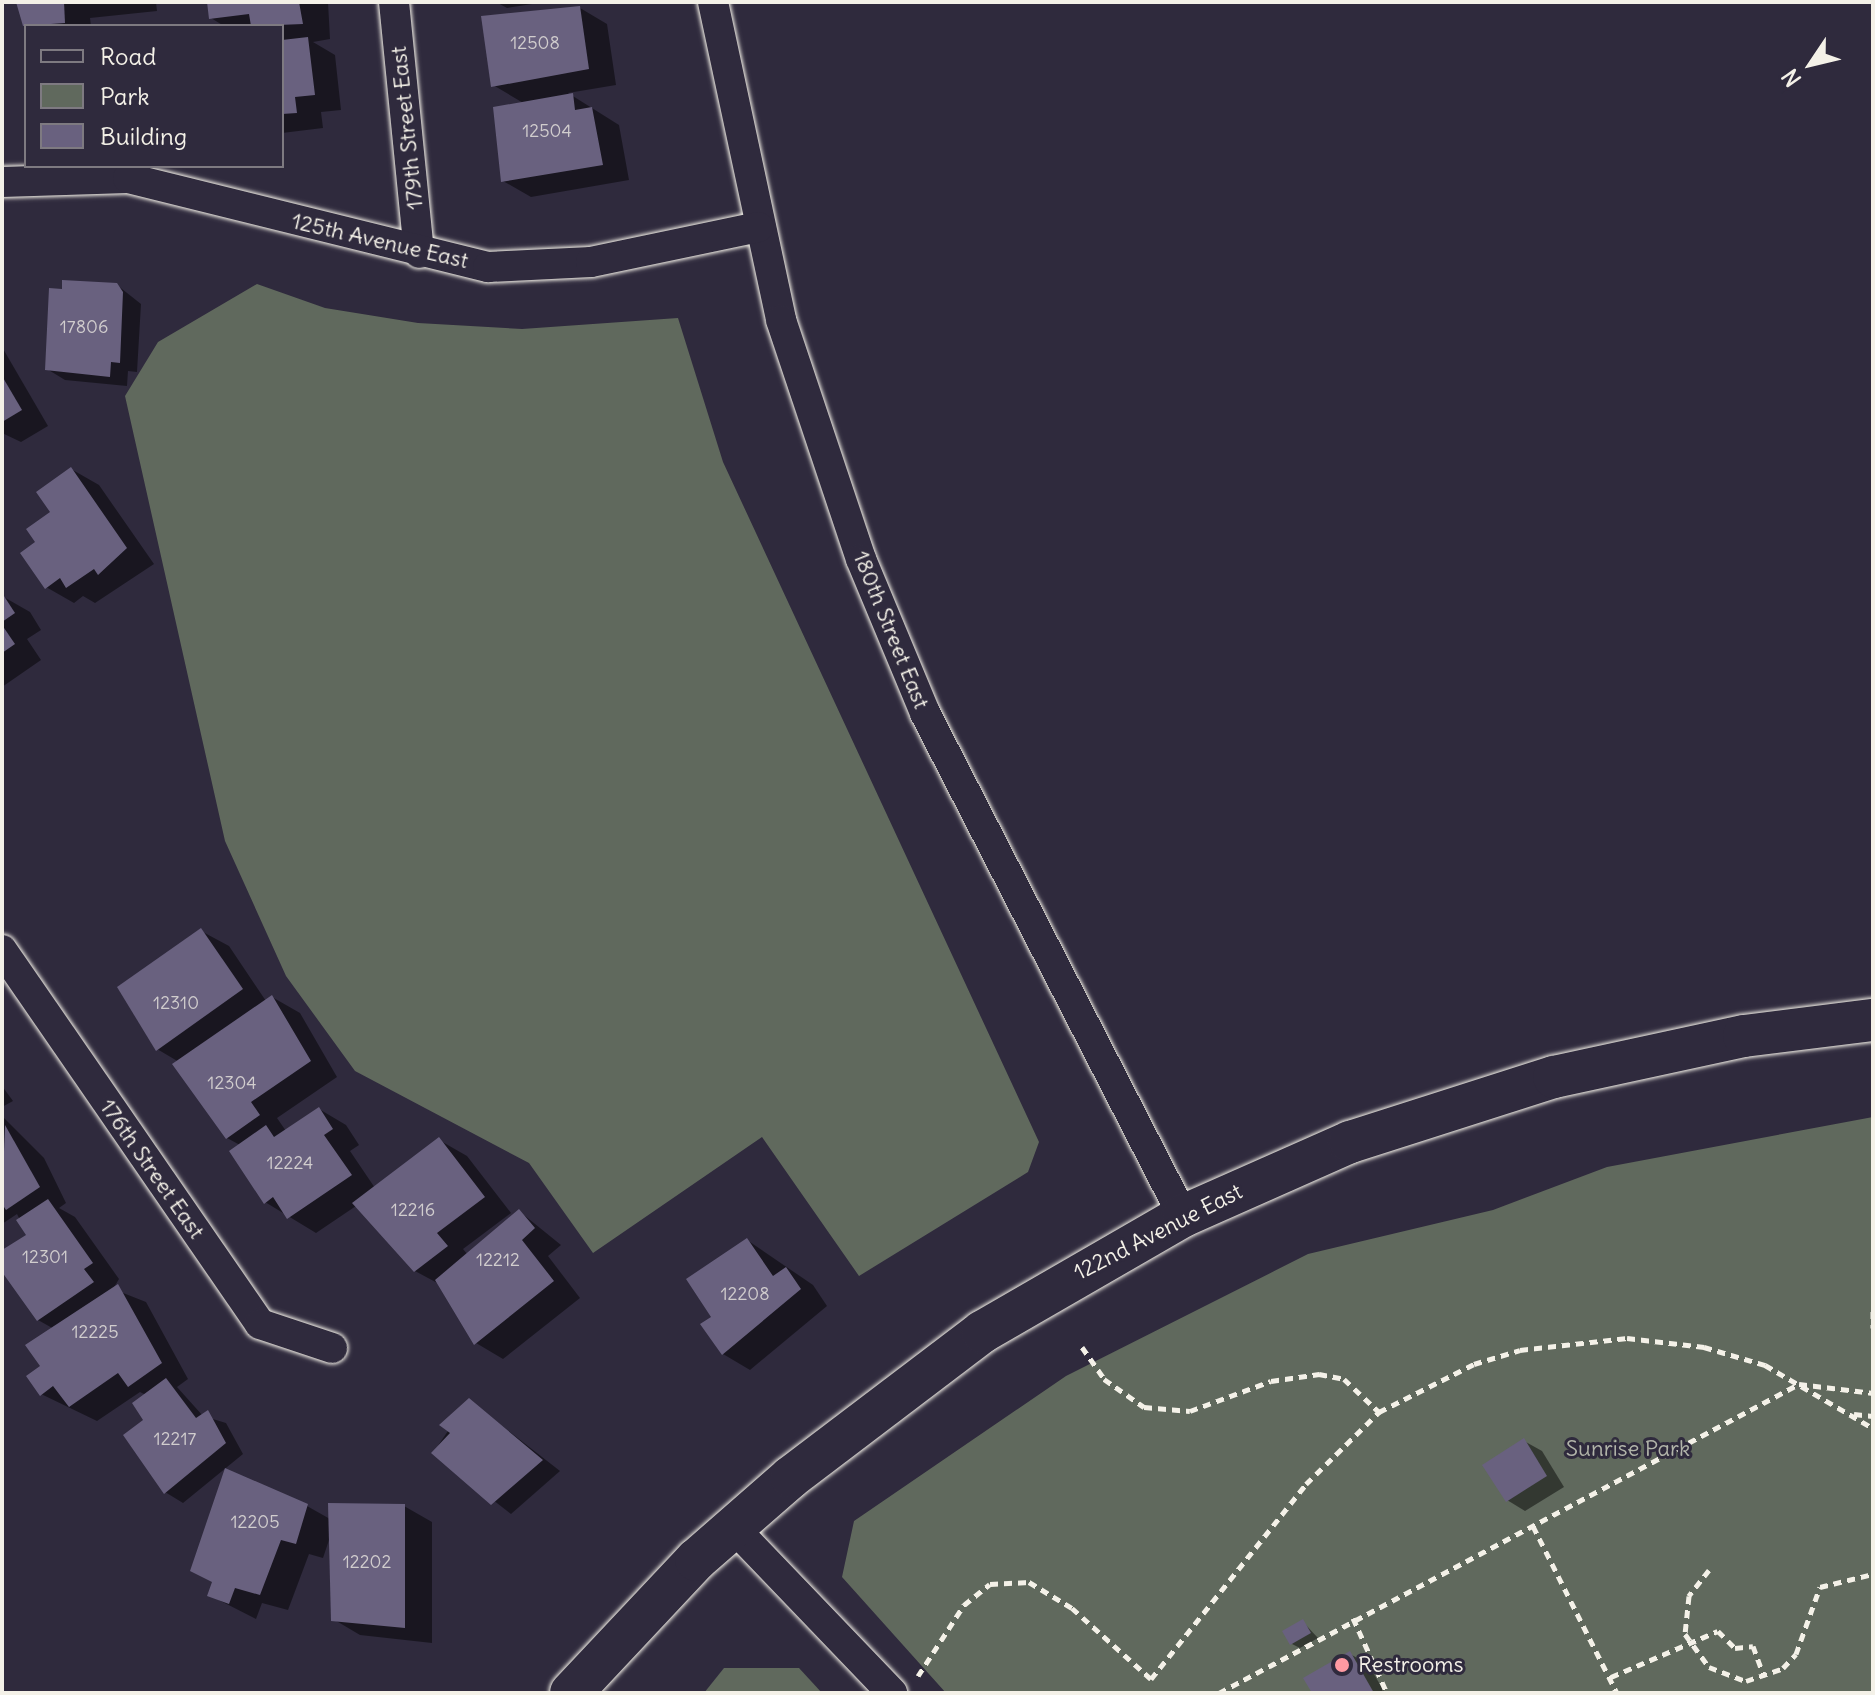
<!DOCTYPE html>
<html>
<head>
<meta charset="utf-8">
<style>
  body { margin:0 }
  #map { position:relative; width:1875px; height:1695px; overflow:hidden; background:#2f2a3d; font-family:Delius,sans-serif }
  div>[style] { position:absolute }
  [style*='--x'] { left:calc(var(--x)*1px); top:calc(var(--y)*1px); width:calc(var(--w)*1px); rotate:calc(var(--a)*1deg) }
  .green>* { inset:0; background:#60695d }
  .shadow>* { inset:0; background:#0007 }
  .building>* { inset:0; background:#69617f }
  .path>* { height:5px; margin-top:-2.5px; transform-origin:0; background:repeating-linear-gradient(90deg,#f4f1e8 0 8px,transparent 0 14px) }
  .roads { filter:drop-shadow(0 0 2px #f4f1e8) drop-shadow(0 0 2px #f4f1e8) }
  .street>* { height:30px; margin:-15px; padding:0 15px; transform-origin:15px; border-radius:15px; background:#2f2a3d }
  .secondary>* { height:42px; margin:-21px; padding:0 21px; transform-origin:21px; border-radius:21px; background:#2f2a3d }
  .dots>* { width:22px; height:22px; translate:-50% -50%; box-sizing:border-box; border:4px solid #2f2a3d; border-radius:50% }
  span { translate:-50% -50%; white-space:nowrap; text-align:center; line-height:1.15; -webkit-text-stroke:6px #2f2a3d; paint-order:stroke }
  .number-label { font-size:18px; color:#d1cdce }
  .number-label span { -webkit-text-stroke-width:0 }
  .street-label { font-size:22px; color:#f4f1e8 }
  .park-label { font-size:22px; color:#b1b4a9 }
  .poi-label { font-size:22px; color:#f4f1e8 }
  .left { translate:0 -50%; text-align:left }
  .frame { position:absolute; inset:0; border:4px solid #f4f1e8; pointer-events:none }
  .legend { position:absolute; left:24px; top:24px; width:260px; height:144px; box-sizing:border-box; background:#2f2a3d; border:2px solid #7e7a81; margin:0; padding:10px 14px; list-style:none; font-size:24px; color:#f4f1e8 }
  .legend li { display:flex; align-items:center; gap:16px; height:40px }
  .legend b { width:40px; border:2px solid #7e7a81 }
  .north { position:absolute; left:1771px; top:24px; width:80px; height:80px; -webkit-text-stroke:6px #2f2a3d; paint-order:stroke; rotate:235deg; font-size:22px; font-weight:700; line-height:32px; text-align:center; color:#f4f1e8 }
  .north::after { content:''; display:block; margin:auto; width:28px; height:36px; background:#f4f1e8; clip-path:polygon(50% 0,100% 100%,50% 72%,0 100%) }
</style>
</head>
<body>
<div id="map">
  <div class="green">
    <div style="clip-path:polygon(257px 284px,325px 308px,418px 323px,522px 329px,678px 318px,723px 462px,1039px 1142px,1028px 1172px,859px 1276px,762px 1137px,593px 1253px,529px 1163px,355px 1071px,286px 976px,225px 841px,125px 396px,158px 342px)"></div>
    <div style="clip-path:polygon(1873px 1117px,1873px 1693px,946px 1693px,842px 1577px,854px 1521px,1066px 1376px,1308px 1254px,1493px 1210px,1607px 1167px)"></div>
    <div style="clip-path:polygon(724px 1668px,799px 1668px,822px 1693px,704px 1693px)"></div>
  </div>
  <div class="shadow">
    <div style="clip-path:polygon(21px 2px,156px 2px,157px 11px,90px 18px,91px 26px,26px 26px)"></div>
    <div style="clip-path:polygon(209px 2px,328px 2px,330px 39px,313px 42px,335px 55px,341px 110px,321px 112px,323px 128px,282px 133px,282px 26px,224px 26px,211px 18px)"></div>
    <div style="clip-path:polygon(496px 2px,545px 2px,507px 8px)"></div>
    <div style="clip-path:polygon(580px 8px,607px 24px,616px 85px,568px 93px,619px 125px,629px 180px,531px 197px,503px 181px,525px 104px,493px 85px)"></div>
    <div style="clip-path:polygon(117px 285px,141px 304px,137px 372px,128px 371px,127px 386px,65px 380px,47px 369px,64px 291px)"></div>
    <div style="clip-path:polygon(2px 347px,48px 426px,21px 442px,2px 433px)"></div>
    <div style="clip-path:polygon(71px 469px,99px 485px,154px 564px,95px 603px,83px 596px,74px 603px,46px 587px,38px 543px)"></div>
    <div style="clip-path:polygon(2px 596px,30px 612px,41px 630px,27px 639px,41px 660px,2px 687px)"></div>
    <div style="clip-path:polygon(201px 931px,229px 946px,266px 1001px,272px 997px,300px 1013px,337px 1077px,277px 1118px,286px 1131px,319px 1109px,346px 1125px,359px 1145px,350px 1151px,375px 1188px,439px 1140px,467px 1156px,511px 1213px,463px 1249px,468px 1255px,519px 1211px,561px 1245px,548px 1256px,580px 1298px,503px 1359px,476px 1343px,441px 1285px,415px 1271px,356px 1206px,316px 1233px,265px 1202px,240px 1145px,227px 1138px,179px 1062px,157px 1049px)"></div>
    <div style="clip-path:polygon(2px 1086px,13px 1101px,2px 1107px)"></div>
    <div style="clip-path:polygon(2px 1116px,44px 1158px,66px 1203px,59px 1208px,75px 1217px,119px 1279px,113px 1289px,146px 1302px,188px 1379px,177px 1387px,203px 1416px,226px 1423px,243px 1454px,183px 1503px,165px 1492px,146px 1395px,140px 1392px,97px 1421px,41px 1394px,54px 1329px,38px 1320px,2px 1268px,2px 1253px,28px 1236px,17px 1214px,2px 1224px)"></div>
    <div style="clip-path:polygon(747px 1240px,813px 1285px,827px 1306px,750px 1370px,723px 1354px,714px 1317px)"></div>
    <div style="clip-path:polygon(469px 1400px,560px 1471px,511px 1514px,433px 1453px)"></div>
    <div style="clip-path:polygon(1524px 1441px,1542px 1451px,1564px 1487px,1525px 1511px,1507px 1500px)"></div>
    <div style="clip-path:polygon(307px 1506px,330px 1519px,404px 1506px,432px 1522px,432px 1643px,360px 1635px,333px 1619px,330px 1537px,323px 1558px,309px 1554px,288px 1610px,262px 1603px,256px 1619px,209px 1595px)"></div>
    <div style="clip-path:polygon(1303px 1622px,1318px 1638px,1300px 1648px,1292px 1644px)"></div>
    <div style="clip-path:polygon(1350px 1654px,1368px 1664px,1385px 1693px,1314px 1693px)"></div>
  </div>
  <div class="building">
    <div style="clip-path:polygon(16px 2px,64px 2px,65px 23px,23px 26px)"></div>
    <div style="clip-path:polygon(207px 2px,299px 2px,303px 24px,251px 26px,249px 14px,209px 19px)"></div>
    <div style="clip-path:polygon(580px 6px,589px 69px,491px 87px,481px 16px)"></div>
    <div style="clip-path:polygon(308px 37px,315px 95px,295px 97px,297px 113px,282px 114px,282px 40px)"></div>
    <div style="clip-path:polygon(573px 93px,575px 110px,592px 107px,603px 165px,501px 182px,493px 107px)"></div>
    <div style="clip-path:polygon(62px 280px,117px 283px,123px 292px,120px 363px,111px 362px,110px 377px,45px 370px,49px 288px,62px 289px)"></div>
    <div style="clip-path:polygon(2px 376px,22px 410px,2px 422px)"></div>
    <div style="clip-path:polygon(71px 467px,127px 548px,98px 575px,94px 569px,66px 588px,60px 578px,45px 589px,20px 553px,35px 542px,26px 529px,50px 512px,36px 492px)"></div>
    <div style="clip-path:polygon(2px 593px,15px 613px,2px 622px)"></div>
    <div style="clip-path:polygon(2px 625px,15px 644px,2px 653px)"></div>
    <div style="clip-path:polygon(201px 928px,243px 989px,156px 1051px,117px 987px)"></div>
    <div style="clip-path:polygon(272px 995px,311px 1061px,251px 1102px,260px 1115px,226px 1139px,172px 1064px)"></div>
    <div style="clip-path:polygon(319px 1107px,333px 1129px,324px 1135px,352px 1175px,287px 1219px,273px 1197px,264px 1204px,229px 1151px,266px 1125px,274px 1137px)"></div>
    <div style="clip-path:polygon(5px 1125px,40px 1187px,6px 1210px,2px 1204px)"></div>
    <div style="clip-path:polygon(439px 1137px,485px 1197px,437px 1233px,448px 1246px,414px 1272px,352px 1203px)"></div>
    <div style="clip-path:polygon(48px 1199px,93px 1263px,84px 1269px,94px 1282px,37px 1321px,2px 1272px,2px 1250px,26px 1235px,16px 1220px)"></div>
    <div style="clip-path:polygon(519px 1209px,535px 1228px,522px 1240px,554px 1281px,474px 1345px,435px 1280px)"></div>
    <div style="clip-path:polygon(747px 1238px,773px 1276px,786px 1267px,801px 1289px,722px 1355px,700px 1324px,711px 1317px,686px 1279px)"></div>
    <div style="clip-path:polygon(118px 1284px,162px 1363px,128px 1387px,118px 1373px,69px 1407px,53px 1386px,40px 1396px,26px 1376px,40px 1366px,25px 1345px)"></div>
    <div style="clip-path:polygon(166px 1378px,196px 1418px,208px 1410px,226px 1443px,164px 1494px,123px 1435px,143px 1420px,132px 1403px)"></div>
    <div style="clip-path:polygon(469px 1398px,543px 1460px,491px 1505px,431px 1453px,450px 1433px,439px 1425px)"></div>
    <div style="clip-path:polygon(1524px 1438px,1547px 1476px,1506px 1502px,1482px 1465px)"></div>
    <div style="clip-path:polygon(225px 1468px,308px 1504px,296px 1544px,281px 1540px,260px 1595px,235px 1588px,229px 1604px,207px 1596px,212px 1582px,190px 1571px)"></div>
    <div style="clip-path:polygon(328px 1503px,405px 1504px,405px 1628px,331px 1621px)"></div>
    <div style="clip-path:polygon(1303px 1619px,1311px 1633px,1290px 1645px,1282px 1631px)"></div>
    <div style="clip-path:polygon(1350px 1651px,1374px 1693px,1312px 1693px,1303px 1678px)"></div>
  </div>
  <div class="path">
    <div style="--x:1873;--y:1311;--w:17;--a:90"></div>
    <div style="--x:1082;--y:1347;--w:39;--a:55"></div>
    <div style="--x:1104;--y:1379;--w:49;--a:35"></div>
    <div style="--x:1144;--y:1407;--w:46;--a:5"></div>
    <div style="--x:1190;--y:1411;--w:86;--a:-20.3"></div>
    <div style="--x:1271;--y:1381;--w:49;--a:-8.3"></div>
    <div style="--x:1319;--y:1374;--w:25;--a:11"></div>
    <div style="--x:1344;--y:1379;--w:48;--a:43.3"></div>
    <div style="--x:1854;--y:1414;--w:19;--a:6"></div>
    <div style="--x:1533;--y:1526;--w:187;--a:63.3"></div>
    <div style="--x:1709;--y:1570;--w:33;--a:128"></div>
    <div style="--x:1689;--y:1596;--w:38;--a:96"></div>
    <div style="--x:1685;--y:1634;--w:41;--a:54"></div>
    <div style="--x:1709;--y:1667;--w:40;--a:21"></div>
    <div style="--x:1746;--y:1681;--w:39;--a:-19"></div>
    <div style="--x:1783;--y:1668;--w:19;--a:-47"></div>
    <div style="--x:1796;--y:1654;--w:71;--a:-70.3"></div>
    <div style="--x:1820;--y:1587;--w:55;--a:-13.8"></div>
    <div style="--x:1353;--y:1618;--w:82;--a:65.6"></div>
    <div style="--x:918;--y:1676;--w:85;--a:-57.1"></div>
    <div style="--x:964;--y:1605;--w:33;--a:-39"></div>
    <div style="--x:990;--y:1584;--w:39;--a:-3"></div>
    <div style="--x:1029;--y:1582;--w:50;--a:31.2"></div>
    <div style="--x:1072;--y:1608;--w:106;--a:41.9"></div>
    <div style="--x:1151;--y:1679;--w:249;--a:-51.5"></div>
    <div style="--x:1306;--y:1484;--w:103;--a:-44.6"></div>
    <div style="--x:1379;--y:1412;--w:106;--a:-26.8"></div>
    <div style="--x:1474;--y:1364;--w:48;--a:-16.9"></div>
    <div style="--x:1520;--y:1350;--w:108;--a:-6.4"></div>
    <div style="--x:1627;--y:1338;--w:78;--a:6.7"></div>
    <div style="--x:1704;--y:1347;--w:64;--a:16.4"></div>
    <div style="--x:1765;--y:1365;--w:125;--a:30.3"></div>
    <div style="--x:1611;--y:1677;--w:116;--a:-23.3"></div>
    <div style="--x:1718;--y:1631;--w:24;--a:45"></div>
    <div style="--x:1735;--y:1648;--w:18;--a:-6"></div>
    <div style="--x:1753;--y:1646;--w:33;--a:70"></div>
    <div style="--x:1219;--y:1693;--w:657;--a:-28.05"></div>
    <div style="--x:1799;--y:1384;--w:75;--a:6.9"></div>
  </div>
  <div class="roads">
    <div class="street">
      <div style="--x:394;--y:2;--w:252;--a:84.3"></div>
      <div style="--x:713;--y:2;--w:325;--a:77.9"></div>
      <div style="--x:781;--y:320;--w:252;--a:71.5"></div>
      <div style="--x:861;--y:559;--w:167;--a:67.4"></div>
      <div style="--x:925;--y:713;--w:565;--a:62.85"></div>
      <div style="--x:2;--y:182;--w:126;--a:-1.8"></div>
      <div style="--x:128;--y:178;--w:371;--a:13.9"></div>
      <div style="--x:488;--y:267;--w:103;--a:-2.8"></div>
      <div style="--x:591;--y:262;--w:171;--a:-11.8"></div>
      <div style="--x:2;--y:950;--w:454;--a:55.4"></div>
      <div style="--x:260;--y:1324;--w:76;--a:18.4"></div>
      <div style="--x:733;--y:1527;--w:230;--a:46.2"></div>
    </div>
    <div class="secondary">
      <div style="--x:571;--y:1693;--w:183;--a:-46.8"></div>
      <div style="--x:696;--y:1560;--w:126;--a:-41.1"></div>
      <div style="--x:791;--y:1477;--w:240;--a:-37.2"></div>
      <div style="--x:982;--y:1332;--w:232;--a:-30"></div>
      <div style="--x:1183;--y:1216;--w:183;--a:-23.9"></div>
      <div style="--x:1350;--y:1142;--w:214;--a:-17.7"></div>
      <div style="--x:1554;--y:1077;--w:194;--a:-12.2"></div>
      <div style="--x:1744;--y:1036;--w:130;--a:-7.1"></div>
    </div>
  </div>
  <div class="dots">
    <div style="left:1342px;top:1665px;background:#ff9aa2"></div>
  </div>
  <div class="number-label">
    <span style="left:535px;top:43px">12508</span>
    <span style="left:547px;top:131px">12504</span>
    <span style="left:84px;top:327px">17806</span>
    <span style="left:176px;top:1003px">12310</span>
    <span style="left:232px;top:1083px">12304</span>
    <span style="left:290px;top:1163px">12224</span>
    <span style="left:413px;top:1210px">12216</span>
    <span style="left:45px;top:1257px">12301</span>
    <span style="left:498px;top:1260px">12212</span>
    <span style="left:745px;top:1294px">12208</span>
    <span style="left:95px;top:1332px">12225</span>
    <span style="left:175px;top:1439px">12217</span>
    <span style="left:255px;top:1522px">12205</span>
    <span style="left:367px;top:1562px">12202</span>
  </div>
  <div class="street-label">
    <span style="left:407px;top:128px;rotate:-96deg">179th Street East</span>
    <span style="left:380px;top:241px;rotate:13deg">125th Avenue East</span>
    <span style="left:891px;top:630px;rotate:68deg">180th Street East</span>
    <span style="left:152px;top:1169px;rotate:55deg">176th Street East</span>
    <span style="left:1158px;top:1232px;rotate:-27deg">122nd Avenue East</span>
  </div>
  <div class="park-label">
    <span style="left:1628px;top:1449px">Sunrise Park</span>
  </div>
  <div class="poi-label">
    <span class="left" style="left:1358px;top:1665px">Restrooms</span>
  </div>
  <div class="frame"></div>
  <ul class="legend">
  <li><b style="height:10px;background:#2f2a3d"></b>Road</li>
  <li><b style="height:22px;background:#60695d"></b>Park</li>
  <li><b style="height:22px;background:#69617f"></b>Building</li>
  </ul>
  <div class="north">N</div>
</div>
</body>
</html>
